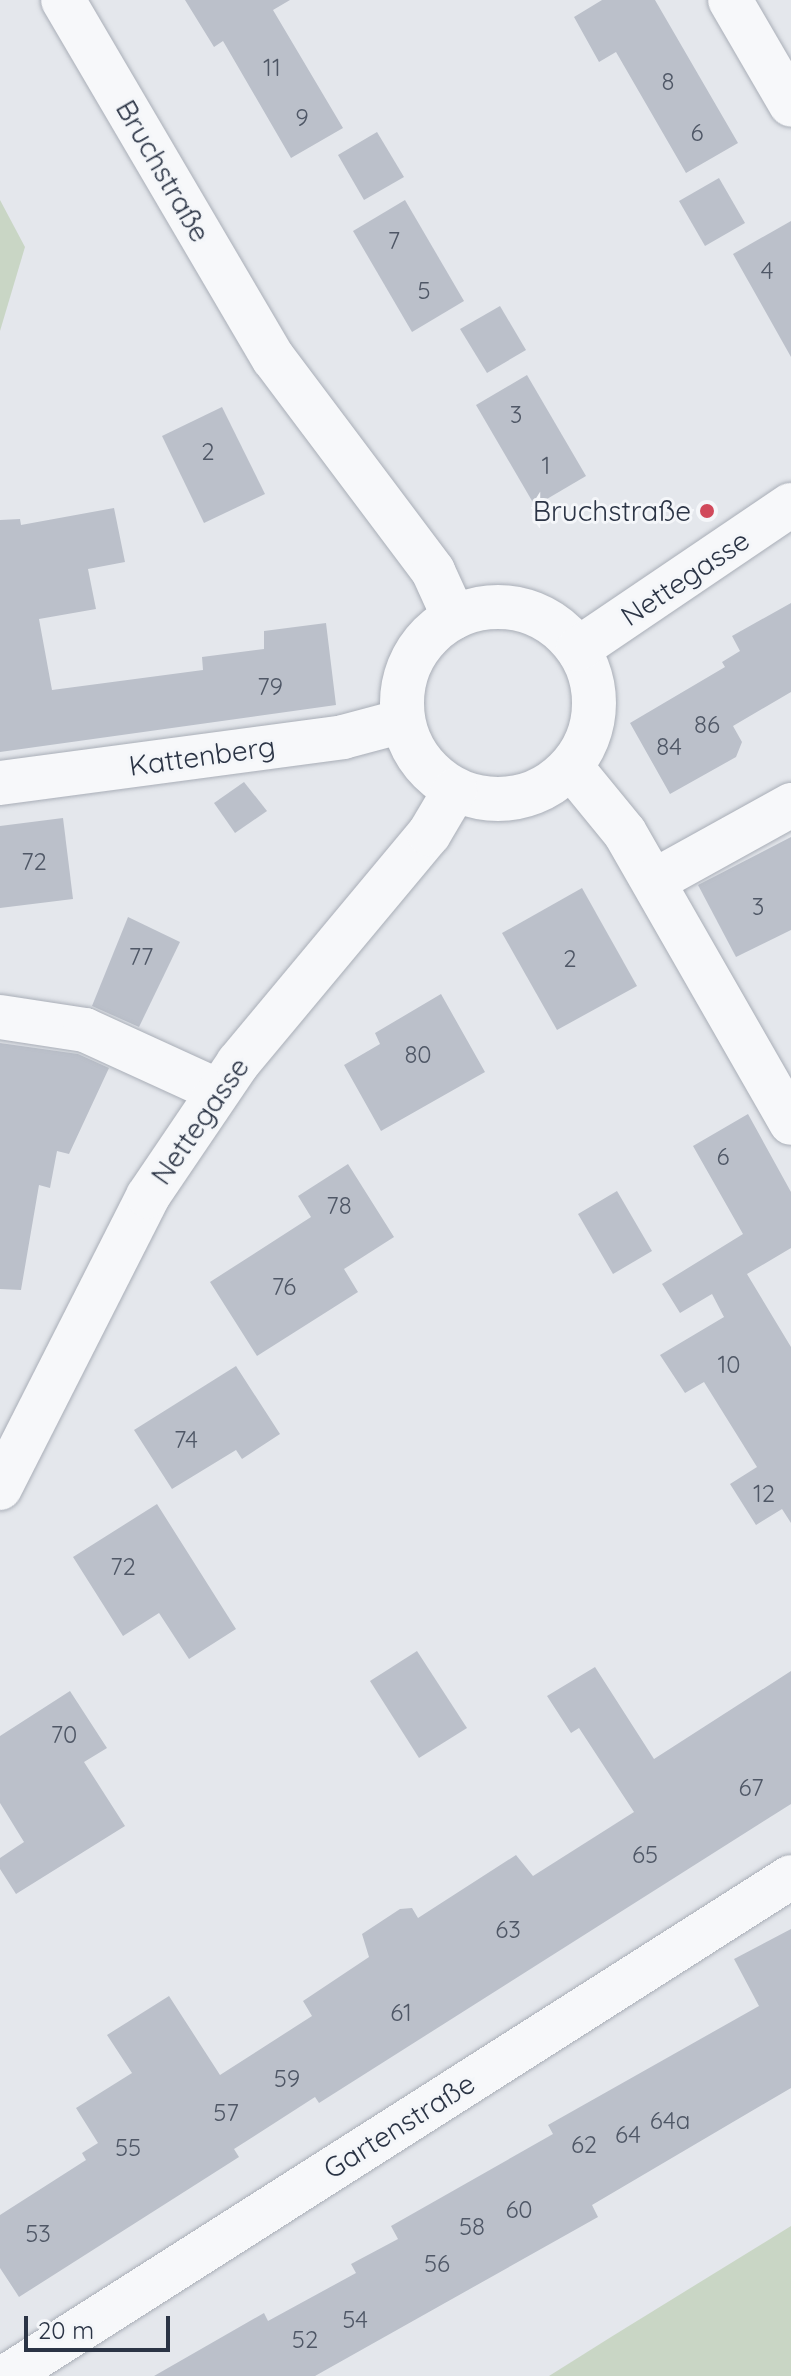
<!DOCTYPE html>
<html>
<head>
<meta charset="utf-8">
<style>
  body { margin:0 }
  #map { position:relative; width:791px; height:2376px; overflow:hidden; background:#e4e7ec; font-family:Quicksand,sans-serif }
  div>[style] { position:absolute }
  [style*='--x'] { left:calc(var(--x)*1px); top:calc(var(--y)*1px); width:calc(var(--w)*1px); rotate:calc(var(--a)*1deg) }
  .green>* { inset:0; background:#c9d6c5 }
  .building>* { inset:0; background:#bbc0ca }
  .roads { filter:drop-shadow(0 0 2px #a9aeb7) drop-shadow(0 0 2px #a9aeb7) }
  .minor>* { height:44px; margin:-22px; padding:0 22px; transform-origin:22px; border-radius:22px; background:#f7f8fa }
  .minor>.ring { margin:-22px; padding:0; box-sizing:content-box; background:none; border:44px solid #f7f8fa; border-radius:50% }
  .dots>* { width:22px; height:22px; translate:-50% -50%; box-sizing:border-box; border:4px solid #f4f6f9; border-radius:50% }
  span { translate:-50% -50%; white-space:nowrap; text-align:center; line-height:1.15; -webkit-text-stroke:6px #f4f6f9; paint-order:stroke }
  .number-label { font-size:24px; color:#4f5766 }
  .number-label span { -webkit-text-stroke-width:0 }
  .street-label { font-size:28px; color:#2b3445 }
  .poi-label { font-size:28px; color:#2b3445 }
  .right { translate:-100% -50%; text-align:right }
  .scale { position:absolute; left:24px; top:2316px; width:146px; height:36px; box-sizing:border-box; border:4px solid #2b3445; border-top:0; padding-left:10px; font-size:24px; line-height:28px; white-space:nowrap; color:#2b3445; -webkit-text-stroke:6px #f4f6f9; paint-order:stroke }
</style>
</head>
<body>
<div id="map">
  <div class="green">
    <div style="clip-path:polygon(0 200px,25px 247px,0 331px)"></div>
    <div style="clip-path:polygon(791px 2226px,791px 2376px,549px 2376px,611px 2337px)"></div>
  </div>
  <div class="building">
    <div style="clip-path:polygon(185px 0,290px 0,273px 10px,343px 128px,291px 158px,223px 41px,214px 47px)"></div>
    <div style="clip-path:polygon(602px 0,655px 0,738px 143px,686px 173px,616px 52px,599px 62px,574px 17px)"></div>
    <div style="clip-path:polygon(377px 132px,404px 177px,364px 200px,338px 155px)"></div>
    <div style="clip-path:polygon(719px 178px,745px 223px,705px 246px,679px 201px)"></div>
    <div style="clip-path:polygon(405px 200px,464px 301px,412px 332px,353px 231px)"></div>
    <div style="clip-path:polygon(791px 221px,791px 357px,733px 254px)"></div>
    <div style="clip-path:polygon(500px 306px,526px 350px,487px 373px,460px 329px)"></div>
    <div style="clip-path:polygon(527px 375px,586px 476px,535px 506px,476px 405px)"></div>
    <div style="clip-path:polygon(222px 407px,265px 494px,204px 523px,162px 436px)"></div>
    <div style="clip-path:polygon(114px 508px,125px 562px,88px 569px,96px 609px,39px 619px,52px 690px,203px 670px,202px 657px,264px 649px,264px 631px,326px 623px,336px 705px,0 752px,0 520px,20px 519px,21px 525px)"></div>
    <div style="clip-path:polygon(791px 603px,791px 692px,733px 726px,742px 742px,736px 757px,670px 794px,630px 723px,725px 667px,722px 662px,740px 651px,732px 636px)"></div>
    <div style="clip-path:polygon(244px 782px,267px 811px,235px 833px,214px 803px)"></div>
    <div style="clip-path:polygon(63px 818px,73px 899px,0 908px,0 826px)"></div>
    <div style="clip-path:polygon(791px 837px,791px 930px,736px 957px,698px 885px)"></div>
    <div style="clip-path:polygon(582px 888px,637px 986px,557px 1030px,502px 933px)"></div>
    <div style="clip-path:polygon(128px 917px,180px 942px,139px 1027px,92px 1006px)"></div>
    <div style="clip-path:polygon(441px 994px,485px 1072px,381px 1131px,344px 1065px,380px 1044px,375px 1033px)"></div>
    <div style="clip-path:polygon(0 1043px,78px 1054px,109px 1068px,69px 1154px,57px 1151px,50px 1188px,39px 1185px,21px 1290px,0 1289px)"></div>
    <div style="clip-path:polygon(748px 1114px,791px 1192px,791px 1248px,747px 1274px,791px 1347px,791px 1523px,782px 1509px,756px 1525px,730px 1484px,757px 1467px,704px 1382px,685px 1393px,660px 1355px,724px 1317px,712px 1294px,680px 1313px,662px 1284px,743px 1234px,693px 1146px)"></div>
    <div style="clip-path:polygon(348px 1164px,394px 1237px,344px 1269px,358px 1292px,257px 1356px,210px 1282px,311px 1217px,298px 1196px)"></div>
    <div style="clip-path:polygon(617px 1191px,652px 1251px,613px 1274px,578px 1214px)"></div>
    <div style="clip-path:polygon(236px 1366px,280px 1434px,242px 1459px,236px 1450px,172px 1489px,134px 1430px)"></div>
    <div style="clip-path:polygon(157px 1504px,236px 1629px,189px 1659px,159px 1613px,123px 1636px,73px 1557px)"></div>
    <div style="clip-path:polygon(417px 1651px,467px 1728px,419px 1758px,370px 1681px)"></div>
    <div style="clip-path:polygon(595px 1667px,654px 1759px,791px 1671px,791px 1804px,319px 2103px,315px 2097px,234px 2149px,239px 2157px,19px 2297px,0 2268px,0 2215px,86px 2160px,82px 2153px,98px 2143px,76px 2108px,132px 2073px,107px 2035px,169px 1996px,220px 2075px,312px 2016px,303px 2001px,369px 1957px,362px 1934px,400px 1909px,412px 1908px,418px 1918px,516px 1855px,533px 1876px,634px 1812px,579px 1728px,571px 1733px,547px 1696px)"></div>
    <div style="clip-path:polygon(70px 1691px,107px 1748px,84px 1762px,125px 1826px,16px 1894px,0 1869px,0 1858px,24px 1842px,0 1803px,0 1736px)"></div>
    <div style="clip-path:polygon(791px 1929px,791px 2088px,592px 2205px,598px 2217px,315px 2376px,154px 2376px,264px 2313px,268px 2321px,356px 2273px,351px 2264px,398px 2239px,391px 2226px,553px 2134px,548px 2125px,759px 2006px,734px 1959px)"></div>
  </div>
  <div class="roads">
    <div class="minor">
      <div style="--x:63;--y:0;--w:416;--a:59.6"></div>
      <div style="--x:274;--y:359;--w:265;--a:53.1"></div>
      <div style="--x:433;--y:571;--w:51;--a:65.5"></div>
      <div style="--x:730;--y:0;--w:121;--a:59.8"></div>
      <div class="ring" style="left:402px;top:607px;width:148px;height:148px"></div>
      <div style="--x:578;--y:649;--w:257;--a:-34.1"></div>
      <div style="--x:571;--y:767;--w:85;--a:50.7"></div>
      <div style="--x:625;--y:833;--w:334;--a:60.2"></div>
      <div style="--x:0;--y:783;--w:346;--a:-7.6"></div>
      <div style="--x:343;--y:737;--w:62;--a:-14.9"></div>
      <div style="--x:654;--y:881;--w:157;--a:-29"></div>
      <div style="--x:0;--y:1017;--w:86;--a:8.7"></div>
      <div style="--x:85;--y:1030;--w:146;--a:24.6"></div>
      <div style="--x:0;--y:1488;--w:327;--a:-63.1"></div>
      <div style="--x:148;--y:1196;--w:161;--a:-55.9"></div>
      <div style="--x:238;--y:1063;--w:298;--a:-50.2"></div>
      <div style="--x:429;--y:834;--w:51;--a:-59.4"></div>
      <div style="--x:7;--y:2376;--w:929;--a:-32.48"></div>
    </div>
  </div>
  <div class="dots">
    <div style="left:707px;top:511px;background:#d1495b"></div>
  </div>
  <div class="number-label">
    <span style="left:272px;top:68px">11</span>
    <span style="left:668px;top:82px">8</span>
    <span style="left:302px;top:118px">9</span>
    <span style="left:697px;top:133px">6</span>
    <span style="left:394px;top:241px">7</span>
    <span style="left:767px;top:271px">4</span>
    <span style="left:424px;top:291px">5</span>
    <span style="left:516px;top:415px">3</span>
    <span style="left:208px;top:452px">2</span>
    <span style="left:546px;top:466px">1</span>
    <span style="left:270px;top:687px">79</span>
    <span style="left:707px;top:725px">86</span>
    <span style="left:669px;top:747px">84</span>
    <span style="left:34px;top:862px">72</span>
    <span style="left:758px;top:907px">3</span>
    <span style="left:141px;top:957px">77</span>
    <span style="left:570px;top:959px">2</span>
    <span style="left:418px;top:1055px">80</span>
    <span style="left:723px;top:1157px">6</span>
    <span style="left:339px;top:1206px">78</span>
    <span style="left:284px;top:1287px">76</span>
    <span style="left:729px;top:1365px">10</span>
    <span style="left:186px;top:1440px">74</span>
    <span style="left:764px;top:1494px">12</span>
    <span style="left:123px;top:1567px">72</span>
    <span style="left:64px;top:1735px">70</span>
    <span style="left:751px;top:1788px">67</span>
    <span style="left:645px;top:1855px">65</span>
    <span style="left:508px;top:1930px">63</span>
    <span style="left:401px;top:2013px">61</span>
    <span style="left:287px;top:2079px">59</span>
    <span style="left:226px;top:2113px">57</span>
    <span style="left:670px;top:2121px">64a</span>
    <span style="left:628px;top:2135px">64</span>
    <span style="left:584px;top:2145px">62</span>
    <span style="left:128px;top:2148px">55</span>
    <span style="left:519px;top:2210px">60</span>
    <span style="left:472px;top:2227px">58</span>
    <span style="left:38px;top:2234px">53</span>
    <span style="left:437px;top:2264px">56</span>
    <span style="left:355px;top:2320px">54</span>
    <span style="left:305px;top:2340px">52</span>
  </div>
  <div class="street-label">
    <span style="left:163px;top:171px;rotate:60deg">Bruchstraße</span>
    <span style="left:685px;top:578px;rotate:-34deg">Nettegasse</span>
    <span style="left:202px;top:756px;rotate:-8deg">Kattenberg</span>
    <span style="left:200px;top:1121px;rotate:-55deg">Nettegasse</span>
    <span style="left:399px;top:2126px;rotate:-32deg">Gartenstraße</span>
  </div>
  <div class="poi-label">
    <span class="right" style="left:691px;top:511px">Bruchstraße</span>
  </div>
  <div class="scale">20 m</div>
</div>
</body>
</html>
